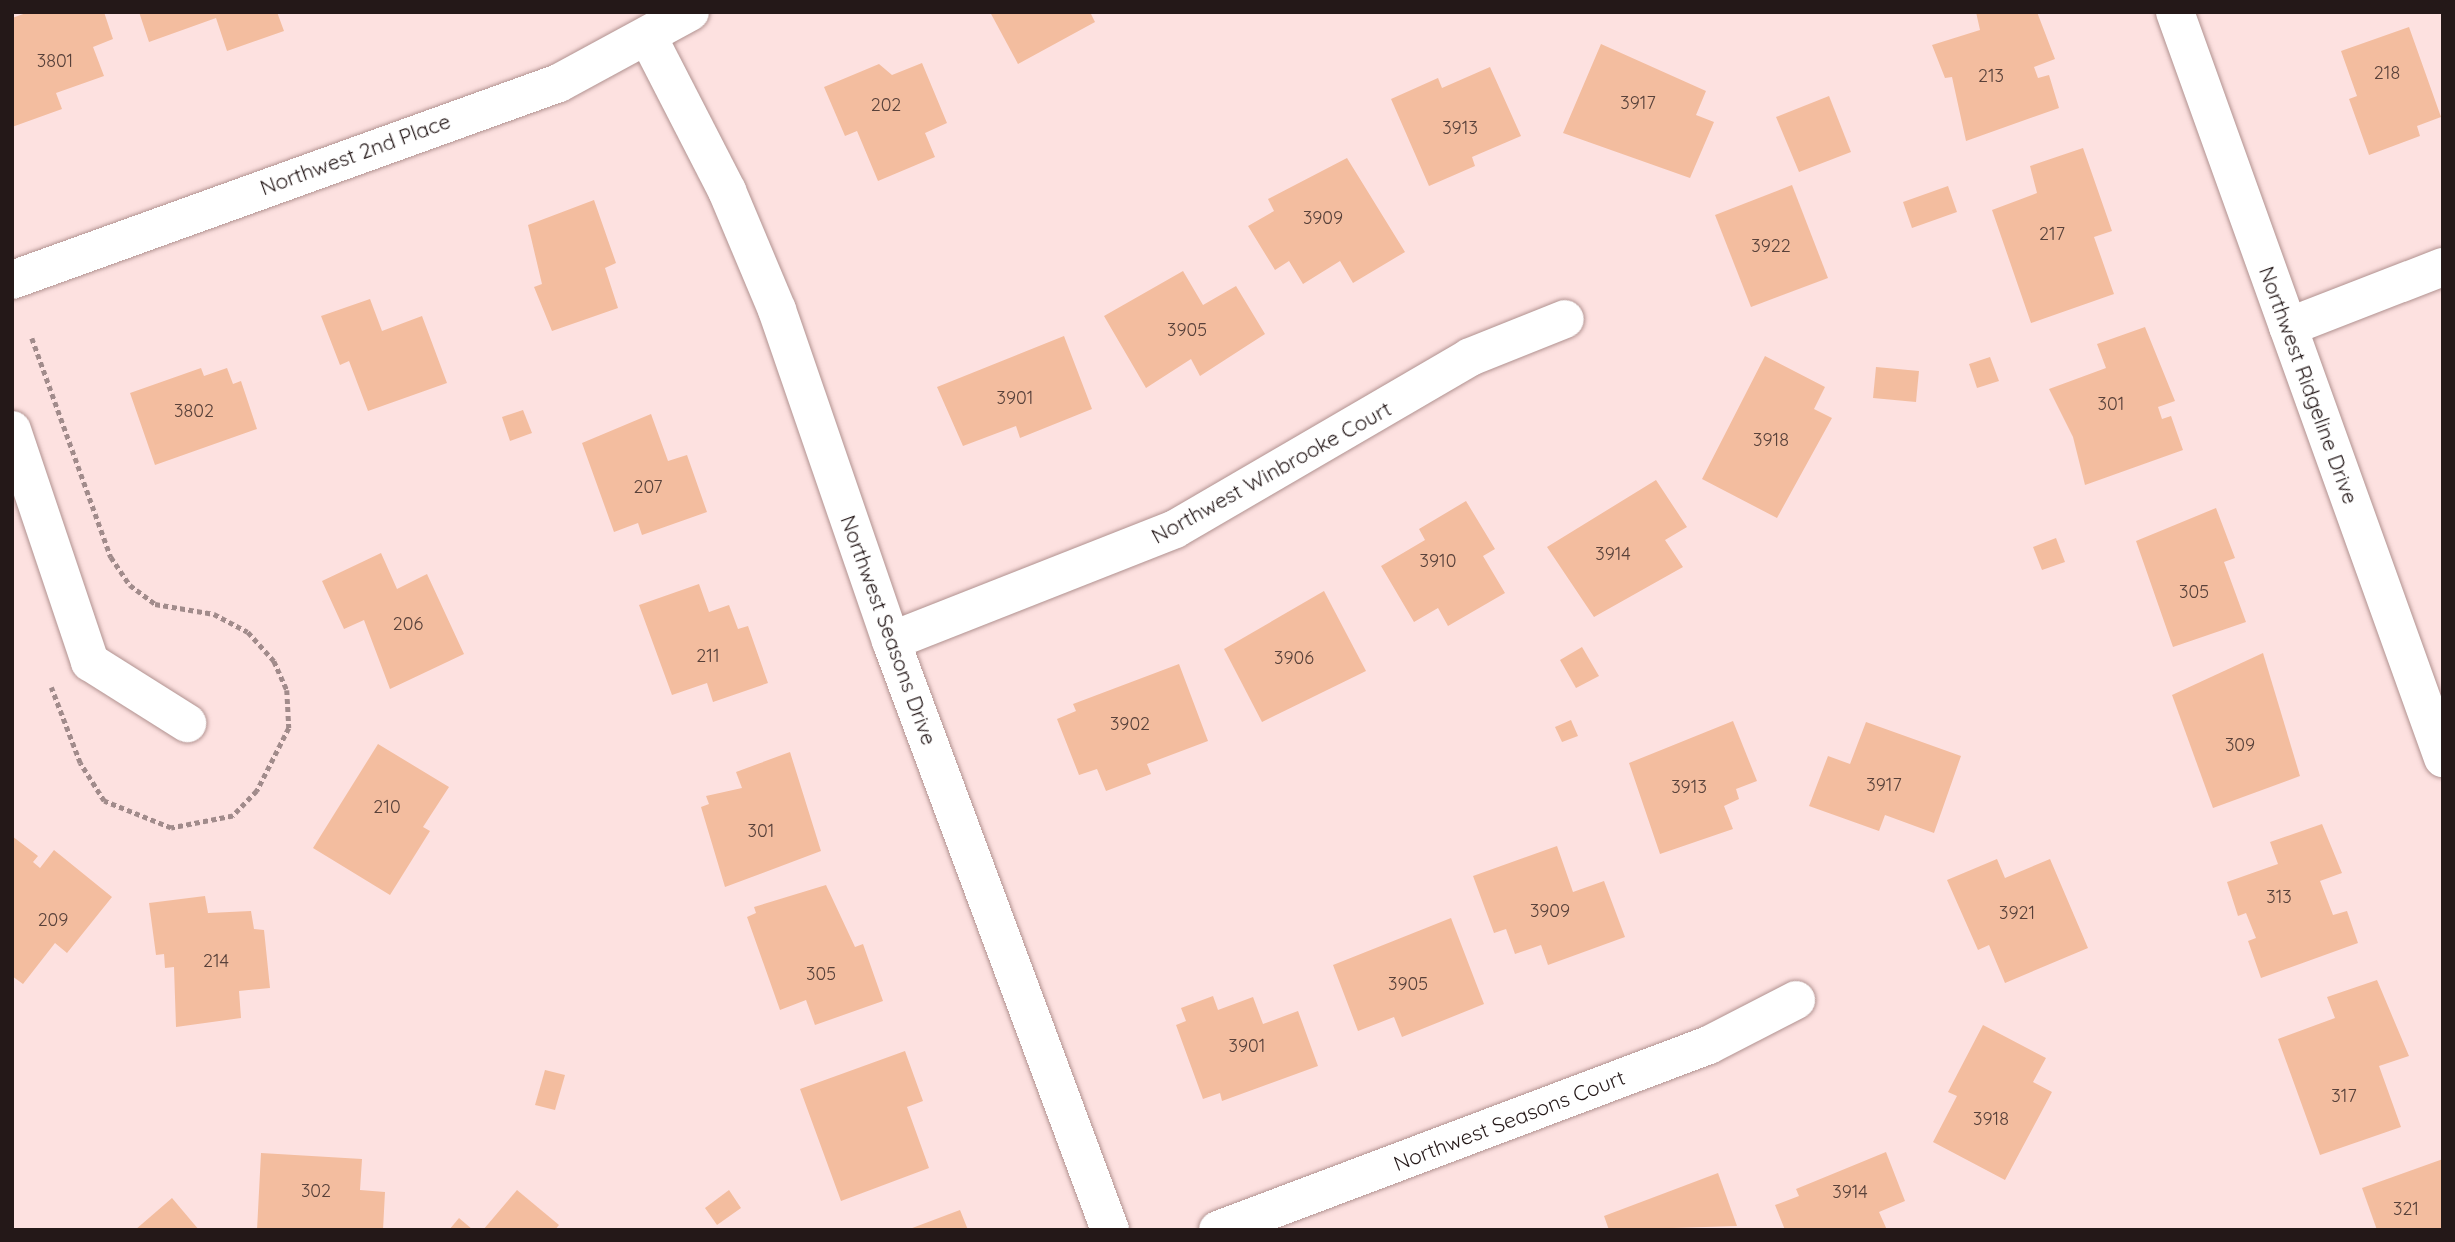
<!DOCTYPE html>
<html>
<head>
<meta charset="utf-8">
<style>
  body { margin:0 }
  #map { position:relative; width:2455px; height:1242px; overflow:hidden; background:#fde1e0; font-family:Quicksand,sans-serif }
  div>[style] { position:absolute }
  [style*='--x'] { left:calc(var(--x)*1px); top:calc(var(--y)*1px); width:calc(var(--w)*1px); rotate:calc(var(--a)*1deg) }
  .building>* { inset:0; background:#f3bd9f }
  .path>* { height:4.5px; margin-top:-2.25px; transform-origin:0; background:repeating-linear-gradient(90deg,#a18b8b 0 5px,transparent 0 8.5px) }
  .roads { filter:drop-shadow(0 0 2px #b19290) drop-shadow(0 0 2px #b19290) }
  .street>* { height:38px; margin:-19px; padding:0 19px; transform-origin:19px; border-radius:19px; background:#fff }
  span { translate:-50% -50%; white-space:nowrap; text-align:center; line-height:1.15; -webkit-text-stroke:5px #fff; paint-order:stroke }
  .number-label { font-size:18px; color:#58413a }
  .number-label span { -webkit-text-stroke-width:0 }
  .street-label { font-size:21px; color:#241818 }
  .frame { position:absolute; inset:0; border:14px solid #241818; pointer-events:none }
</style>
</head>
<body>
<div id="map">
  <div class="building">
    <div style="clip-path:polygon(29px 12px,104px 12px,113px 39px,93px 47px,104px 76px,56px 93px,62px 109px,12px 127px,12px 18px)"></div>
    <div style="clip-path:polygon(139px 12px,277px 12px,284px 31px,227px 51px,216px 18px,149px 42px)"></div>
    <div style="clip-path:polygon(990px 12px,1090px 12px,1095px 22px,1018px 64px)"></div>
    <div style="clip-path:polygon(1976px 12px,2037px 12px,2055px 59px,2034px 67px,2038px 78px,2049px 75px,2059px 108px,1966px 141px,1952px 77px,1945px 78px,1932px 45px,1980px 30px)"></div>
    <div style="clip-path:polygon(2409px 27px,2441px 117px,2417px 126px,2420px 136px,2369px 155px,2349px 99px,2357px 96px,2341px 51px)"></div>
    <div style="clip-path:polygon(1601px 44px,1706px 91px,1696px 115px,1714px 122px,1690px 178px,1563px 133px)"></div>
    <div style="clip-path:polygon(922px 63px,947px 123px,925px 133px,935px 157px,878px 181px,857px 131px,845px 136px,824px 87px,879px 64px,892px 75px)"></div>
    <div style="clip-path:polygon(1490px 67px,1521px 136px,1472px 157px,1475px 166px,1429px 186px,1391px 99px,1438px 78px,1442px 88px)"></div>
    <div style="clip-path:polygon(1829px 96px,1851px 152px,1799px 172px,1776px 117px)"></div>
    <div style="clip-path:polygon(2083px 148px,2112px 231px,2094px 237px,2114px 294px,2031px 323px,1992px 210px,2037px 193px,2030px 166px)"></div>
    <div style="clip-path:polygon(1347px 158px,1405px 252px,1353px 283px,1340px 261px,1303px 284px,1289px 261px,1275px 270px,1248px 226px,1274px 211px,1268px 199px)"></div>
    <div style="clip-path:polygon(1792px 185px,1828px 278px,1751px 307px,1715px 215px)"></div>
    <div style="clip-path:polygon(1948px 186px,1957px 212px,1912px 228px,1903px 202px)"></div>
    <div style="clip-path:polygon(594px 200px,616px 263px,605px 268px,618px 308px,552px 331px,534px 287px,542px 284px,528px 225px)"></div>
    <div style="clip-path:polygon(1183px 271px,1203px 305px,1236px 286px,1265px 334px,1200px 376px,1191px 359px,1146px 388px,1104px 316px)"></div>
    <div style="clip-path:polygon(370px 299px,382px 331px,422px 316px,447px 383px,368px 411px,349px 361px,340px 365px,321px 316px)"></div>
    <div style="clip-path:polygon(2145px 327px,2175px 401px,2158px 407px,2162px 419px,2171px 416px,2183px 450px,2085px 485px,2073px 437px,2049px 389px,2106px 368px,2097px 344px)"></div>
    <div style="clip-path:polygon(1064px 336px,1092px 409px,1020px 438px,1016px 426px,963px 446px,937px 387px)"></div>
    <div style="clip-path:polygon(1765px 356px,1825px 387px,1814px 409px,1832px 418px,1777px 518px,1702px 479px)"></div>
    <div style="clip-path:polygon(1990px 357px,1999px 381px,1977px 388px,1969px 364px)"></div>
    <div style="clip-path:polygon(1876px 367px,1919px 371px,1916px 402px,1873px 398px)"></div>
    <div style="clip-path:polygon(201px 368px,204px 376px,227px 368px,233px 384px,241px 381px,257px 429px,155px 465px,130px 393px)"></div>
    <div style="clip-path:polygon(523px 410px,532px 433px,510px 441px,502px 417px)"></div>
    <div style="clip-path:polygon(651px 414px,668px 461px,687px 455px,707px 512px,642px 535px,638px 523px,614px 532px,582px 443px)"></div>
    <div style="clip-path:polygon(1656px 480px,1687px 527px,1665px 540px,1683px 567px,1594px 617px,1547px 547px)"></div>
    <div style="clip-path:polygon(1466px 501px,1495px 549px,1483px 556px,1505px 593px,1448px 626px,1438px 608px,1414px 622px,1381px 566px,1425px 540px,1419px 529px)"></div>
    <div style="clip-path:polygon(2216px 508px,2235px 558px,2224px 562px,2246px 622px,2173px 647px,2136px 541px)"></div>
    <div style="clip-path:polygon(2056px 538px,2065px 562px,2042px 570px,2033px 547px)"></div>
    <div style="clip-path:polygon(381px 553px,397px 589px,427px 574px,464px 654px,390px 689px,364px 620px,344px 629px,322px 581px)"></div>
    <div style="clip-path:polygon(699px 584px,709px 612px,729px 605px,738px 629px,748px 626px,768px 683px,713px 702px,707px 683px,672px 695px,639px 605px)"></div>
    <div style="clip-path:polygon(1324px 591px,1366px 671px,1262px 722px,1224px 649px)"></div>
    <div style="clip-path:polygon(1582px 647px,1599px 676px,1576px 688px,1560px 660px)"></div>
    <div style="clip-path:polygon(2263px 653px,2300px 776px,2213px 808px,2172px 695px)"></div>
    <div style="clip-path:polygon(1179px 664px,1208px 741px,1147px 764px,1151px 774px,1106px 791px,1097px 769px,1079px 775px,1057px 719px,1076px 711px,1073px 704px)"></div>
    <div style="clip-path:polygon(1571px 720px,1578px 736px,1562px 742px,1555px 727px)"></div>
    <div style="clip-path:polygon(1733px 721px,1757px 781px,1736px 789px,1739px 799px,1724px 806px,1733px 829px,1660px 854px,1629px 763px)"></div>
    <div style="clip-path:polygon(1866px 722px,1961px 756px,1934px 833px,1885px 815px,1879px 831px,1809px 806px,1828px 756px,1850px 764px)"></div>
    <div style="clip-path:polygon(378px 744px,449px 787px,423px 827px,430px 831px,390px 895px,313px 848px)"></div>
    <div style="clip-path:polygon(790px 752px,821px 851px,725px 887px,701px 807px,709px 804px,706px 796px,742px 788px,736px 772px)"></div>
    <div style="clip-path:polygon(2322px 824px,2342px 873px,2320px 881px,2333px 915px,2347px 911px,2358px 943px,2261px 978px,2248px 941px,2256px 938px,2246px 913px,2238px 916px,2227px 882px,2278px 864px,2270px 842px)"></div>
    <div style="clip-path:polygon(12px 836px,38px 856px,33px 862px,40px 868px,54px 850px,112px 897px,67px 953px,55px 943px,23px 984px,12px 976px)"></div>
    <div style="clip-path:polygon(1557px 846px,1573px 892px,1604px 881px,1625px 937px,1548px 965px,1541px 945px,1515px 954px,1506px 929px,1494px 933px,1473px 876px)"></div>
    <div style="clip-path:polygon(1997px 859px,2005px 878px,2050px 859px,2088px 948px,2005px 983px,1989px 945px,1978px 950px,1947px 880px)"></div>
    <div style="clip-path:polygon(826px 885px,855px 947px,863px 944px,883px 1001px,815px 1025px,806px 1000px,780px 1010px,747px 917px,756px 913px,754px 907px)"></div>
    <div style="clip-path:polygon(205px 896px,208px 913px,251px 911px,254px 929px,264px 930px,270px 988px,239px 991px,241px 1018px,176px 1027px,174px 967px,165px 968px,164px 954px,156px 955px,149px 903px)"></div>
    <div style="clip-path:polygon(1451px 918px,1484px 1004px,1402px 1037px,1394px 1017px,1358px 1031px,1333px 965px)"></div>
    <div style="clip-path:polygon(2377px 980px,2409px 1056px,2379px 1066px,2401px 1127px,2320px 1155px,2278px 1039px,2335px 1018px,2327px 997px)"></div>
    <div style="clip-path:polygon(1213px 996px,1218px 1010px,1253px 997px,1263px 1024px,1298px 1011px,1318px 1066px,1222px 1101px,1220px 1093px,1203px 1099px,1176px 1025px,1186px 1021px,1181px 1008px)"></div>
    <div style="clip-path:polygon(1983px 1025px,2046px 1058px,2033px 1082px,2052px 1092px,2005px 1180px,1933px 1142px,1957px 1096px,1948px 1092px)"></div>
    <div style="clip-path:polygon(905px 1051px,923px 1101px,907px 1107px,929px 1168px,841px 1201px,800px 1089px)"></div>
    <div style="clip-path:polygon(545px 1070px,565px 1075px,555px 1110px,535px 1105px)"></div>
    <div style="clip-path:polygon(1886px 1152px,1905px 1201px,1879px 1212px,1887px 1230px,1785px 1230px,1775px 1205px,1799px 1196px,1796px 1189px)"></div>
    <div style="clip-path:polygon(261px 1153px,362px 1159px,360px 1190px,385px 1192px,383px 1230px,257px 1230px)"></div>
    <div style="clip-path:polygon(2443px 1159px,2443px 1230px,2377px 1230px,2362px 1188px)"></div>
    <div style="clip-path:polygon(1718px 1173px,1737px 1226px,1609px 1230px,1604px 1216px)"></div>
    <div style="clip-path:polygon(517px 1190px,559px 1225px,555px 1230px,483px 1230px)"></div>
    <div style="clip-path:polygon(729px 1190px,741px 1208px,717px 1225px,705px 1208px)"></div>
    <div style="clip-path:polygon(172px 1198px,199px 1230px,135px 1230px)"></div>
    <div style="clip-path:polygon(960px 1210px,968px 1230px,907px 1230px)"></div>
    <div style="clip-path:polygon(459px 1218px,473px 1230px,449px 1230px)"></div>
  </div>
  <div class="path">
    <div style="--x:32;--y:338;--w:233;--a:70.2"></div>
    <div style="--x:111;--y:557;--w:34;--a:56"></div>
    <div style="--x:130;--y:585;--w:31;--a:37"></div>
    <div style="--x:155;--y:604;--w:60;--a:9.6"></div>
    <div style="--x:214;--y:614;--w:38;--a:28"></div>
    <div style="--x:248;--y:632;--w:39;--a:48"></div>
    <div style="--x:274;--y:661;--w:32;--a:66"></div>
    <div style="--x:287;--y:690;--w:38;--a:87"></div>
    <div style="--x:289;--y:728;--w:71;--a:116.9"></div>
    <div style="--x:257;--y:791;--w:35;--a:134"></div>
    <div style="--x:233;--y:816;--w:63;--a:169"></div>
    <div style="--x:171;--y:828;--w:72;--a:-158.1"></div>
    <div style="--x:104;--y:801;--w:45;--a:-122.3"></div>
    <div style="--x:80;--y:763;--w:81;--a:-110.9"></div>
  </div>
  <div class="roads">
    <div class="street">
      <div style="--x:2175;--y:12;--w:793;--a:70.24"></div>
      <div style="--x:649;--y:39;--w:171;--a:62.8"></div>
      <div style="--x:727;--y:191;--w:129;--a:67.2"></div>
      <div style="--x:777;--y:310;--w:350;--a:71"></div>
      <div style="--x:891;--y:641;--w:628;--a:69.6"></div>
      <div style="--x:12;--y:280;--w:581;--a:-19.81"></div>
      <div style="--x:559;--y:83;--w:149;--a:-28.5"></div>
      <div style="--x:2288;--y:327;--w:166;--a:-21.2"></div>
      <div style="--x:12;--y:430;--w:245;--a:71.4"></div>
      <div style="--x:90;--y:662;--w:115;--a:32.2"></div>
      <div style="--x:891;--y:641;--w:305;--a:-21.5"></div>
      <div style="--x:1175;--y:529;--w:341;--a:-30.2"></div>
      <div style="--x:1470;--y:357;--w:102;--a:-21.8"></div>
      <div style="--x:1218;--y:1230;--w:525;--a:-20.65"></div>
      <div style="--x:1709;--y:1045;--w:98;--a:-27.3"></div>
    </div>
  </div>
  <div class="number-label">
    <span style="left:55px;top:61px">3801</span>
    <span style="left:2387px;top:73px">218</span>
    <span style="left:1991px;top:76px">213</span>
    <span style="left:1638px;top:103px">3917</span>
    <span style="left:886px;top:105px">202</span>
    <span style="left:1460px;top:128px">3913</span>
    <span style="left:1323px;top:218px">3909</span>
    <span style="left:2052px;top:234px">217</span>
    <span style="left:1771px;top:246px">3922</span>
    <span style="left:1187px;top:330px">3905</span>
    <span style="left:1015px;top:398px">3901</span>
    <span style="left:2111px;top:404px">301</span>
    <span style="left:194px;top:411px">3802</span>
    <span style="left:1771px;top:440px">3918</span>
    <span style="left:648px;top:487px">207</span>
    <span style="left:1613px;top:554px">3914</span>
    <span style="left:1438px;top:561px">3910</span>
    <span style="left:2194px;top:592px">305</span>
    <span style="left:408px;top:624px">206</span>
    <span style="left:708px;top:656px">211</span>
    <span style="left:1294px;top:658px">3906</span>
    <span style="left:1130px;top:724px">3902</span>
    <span style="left:2240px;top:745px">309</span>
    <span style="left:1884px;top:785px">3917</span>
    <span style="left:1689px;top:787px">3913</span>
    <span style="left:387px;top:807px">210</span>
    <span style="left:761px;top:831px">301</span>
    <span style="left:2279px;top:897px">313</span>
    <span style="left:1550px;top:911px">3909</span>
    <span style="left:2017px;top:913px">3921</span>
    <span style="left:53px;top:920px">209</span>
    <span style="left:216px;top:961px">214</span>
    <span style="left:821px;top:974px">305</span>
    <span style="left:1408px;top:984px">3905</span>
    <span style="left:1247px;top:1046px">3901</span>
    <span style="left:2344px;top:1096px">317</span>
    <span style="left:1991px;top:1119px">3918</span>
    <span style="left:316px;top:1191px">302</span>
    <span style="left:1850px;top:1192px">3914</span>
    <span style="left:2406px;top:1209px">321</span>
  </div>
  <div class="street-label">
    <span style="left:355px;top:154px;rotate:-20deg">Northwest 2nd Place</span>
    <span style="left:2309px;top:385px;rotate:70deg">Northwest Ridgeline Drive</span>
    <span style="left:1271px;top:472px;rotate:-29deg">Northwest Winbrooke Court</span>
    <span style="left:889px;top:630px;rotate:70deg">Northwest Seasons Drive</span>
    <span style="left:1509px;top:1120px;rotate:-21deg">Northwest Seasons Court</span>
  </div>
  <div class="frame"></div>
</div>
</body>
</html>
